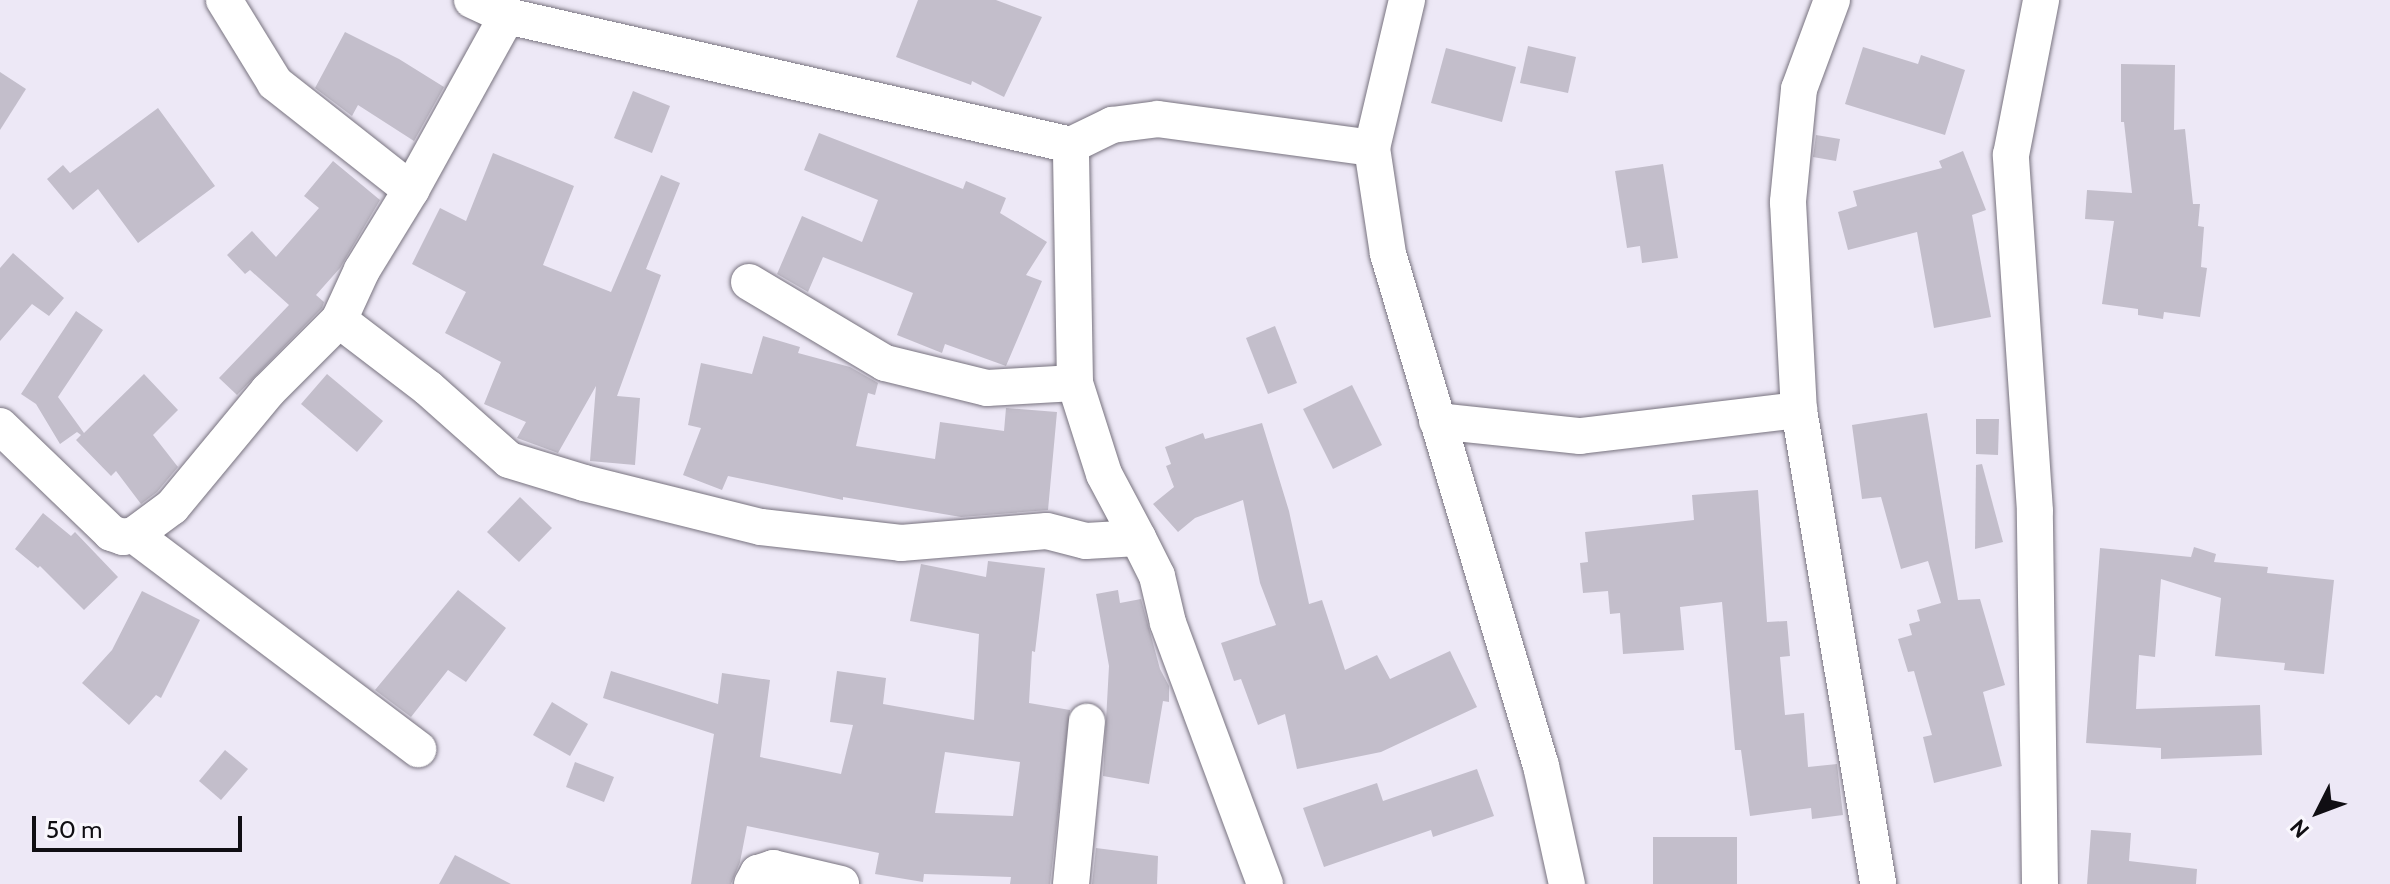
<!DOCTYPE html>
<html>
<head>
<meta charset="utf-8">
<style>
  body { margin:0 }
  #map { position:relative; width:2390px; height:884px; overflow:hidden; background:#ede8f6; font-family:Cabin,sans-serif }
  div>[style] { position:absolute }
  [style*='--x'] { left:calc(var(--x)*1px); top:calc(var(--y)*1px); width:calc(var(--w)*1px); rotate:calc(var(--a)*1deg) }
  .building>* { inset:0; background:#c3becb }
  .roads { filter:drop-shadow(0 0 2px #78737f) drop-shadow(0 0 2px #78737f) }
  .minor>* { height:36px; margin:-18px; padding:0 18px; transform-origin:18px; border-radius:18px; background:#fff }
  span { translate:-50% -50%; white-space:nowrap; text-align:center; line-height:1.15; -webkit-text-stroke:6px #f9f7fd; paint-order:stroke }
  .north { position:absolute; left:2278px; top:772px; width:80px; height:80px; -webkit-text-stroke:6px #f9f7fd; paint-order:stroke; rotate:228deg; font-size:22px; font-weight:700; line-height:32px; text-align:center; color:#100e13 }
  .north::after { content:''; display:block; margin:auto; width:28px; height:36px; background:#100e13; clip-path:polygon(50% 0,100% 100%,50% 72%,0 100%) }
  .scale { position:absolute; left:32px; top:816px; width:210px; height:36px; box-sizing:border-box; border:4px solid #100e13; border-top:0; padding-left:10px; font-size:24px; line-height:28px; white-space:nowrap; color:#100e13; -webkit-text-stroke:6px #f9f7fd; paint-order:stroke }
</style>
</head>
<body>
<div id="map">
  <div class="building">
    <div style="clip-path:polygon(918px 0,996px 0,1042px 17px,1004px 97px,972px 81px,971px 85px,896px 57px)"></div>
    <div style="clip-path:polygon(345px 32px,399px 59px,444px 87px,414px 141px,358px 105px,352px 116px,315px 88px)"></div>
    <div style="clip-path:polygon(1528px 46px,1576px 57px,1568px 93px,1520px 83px)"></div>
    <div style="clip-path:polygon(1863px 47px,1918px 64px,1921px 55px,1965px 70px,1945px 135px,1845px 104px)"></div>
    <div style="clip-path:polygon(1446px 48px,1516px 67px,1502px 122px,1431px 103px)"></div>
    <div style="clip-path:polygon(2121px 64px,2175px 65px,2174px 130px,2185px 129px,2193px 204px,2200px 204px,2198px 226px,2204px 227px,2201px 267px,2207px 268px,2200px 317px,2164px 312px,2163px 319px,2138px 315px,2138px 309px,2102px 304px,2114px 221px,2085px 219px,2087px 190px,2132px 193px,2124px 122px,2121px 122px)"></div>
    <div style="clip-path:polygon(0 72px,26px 89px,0 130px)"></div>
    <div style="clip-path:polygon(633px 91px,670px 106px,652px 153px,614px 138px)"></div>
    <div style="clip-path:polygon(158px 108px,215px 186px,138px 243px,98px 189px,73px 210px,47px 179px,63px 165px,70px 173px)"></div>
    <div style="clip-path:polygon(819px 133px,963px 189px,966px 181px,1006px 198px,1000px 213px,1047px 242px,1026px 275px,1042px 281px,1006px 366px,945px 344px,942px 353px,897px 335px,913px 293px,823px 257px,808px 292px,777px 274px,802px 216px,862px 242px,878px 200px,804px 170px)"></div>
    <div style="clip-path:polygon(1816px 135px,1840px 139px,1836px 161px,1813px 157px)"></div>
    <div style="clip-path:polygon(1963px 151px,1986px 210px,1972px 215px,1991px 317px,1934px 328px,1917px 232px,1848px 250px,1838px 212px,1857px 206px,1853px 191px,1942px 168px,1939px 161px)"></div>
    <div style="clip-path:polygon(493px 153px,574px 186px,543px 265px,611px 292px,661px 175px,680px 183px,646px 269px,661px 275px,617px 396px,640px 398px,635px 465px,590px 461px,596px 386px,558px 453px,517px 438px,526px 422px,484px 404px,501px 362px,445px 333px,466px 292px,412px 264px,440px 208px,466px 221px)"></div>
    <div style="clip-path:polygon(333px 161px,380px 200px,340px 268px,316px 295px,324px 302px,322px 308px,237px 395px,219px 378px,289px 305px,250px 270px,245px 274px,227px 255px,252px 231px,276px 257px,319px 208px,304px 196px)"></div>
    <div style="clip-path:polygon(1663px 164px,1678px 258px,1642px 263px,1640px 246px,1627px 248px,1615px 171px)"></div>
    <div style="clip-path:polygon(13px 253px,64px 298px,49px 316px,32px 304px,0 341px,0 268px)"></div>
    <div style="clip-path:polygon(76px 311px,103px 330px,58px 397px,84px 433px,144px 374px,178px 410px,153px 435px,178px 467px,157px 492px,141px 504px,116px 471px,111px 476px,76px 440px,81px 435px,77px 432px,60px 444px,36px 404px,21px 394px)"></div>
    <div style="clip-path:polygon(1275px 326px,1297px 383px,1268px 394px,1246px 338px)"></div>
    <div style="clip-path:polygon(763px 336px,800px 347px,798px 353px,850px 367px,878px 383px,875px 395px,868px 393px,856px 446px,935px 459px,940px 422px,1004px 431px,1006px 408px,1057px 412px,1048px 510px,961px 517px,843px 497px,843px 500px,728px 476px,722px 490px,683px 475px,701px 428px,688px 425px,701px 363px,752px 374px)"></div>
    <div style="clip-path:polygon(327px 374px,383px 421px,357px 452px,301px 404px)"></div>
    <div style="clip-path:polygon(1352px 385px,1382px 445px,1333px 469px,1303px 409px)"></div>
    <div style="clip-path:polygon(1927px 413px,1958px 600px,1980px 599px,2005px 685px,1983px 692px,2002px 766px,1934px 783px,1923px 737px,1932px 735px,1914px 671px,1908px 672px,1898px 639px,1912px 635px,1909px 624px,1920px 621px,1917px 610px,1941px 603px,1928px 561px,1901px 569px,1881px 497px,1862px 499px,1852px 425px)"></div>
    <div style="clip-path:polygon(1976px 419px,1999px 419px,1998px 455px,1976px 454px)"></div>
    <div style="clip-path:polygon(1262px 423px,1289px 511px,1309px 604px,1322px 600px,1345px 670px,1377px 655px,1390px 679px,1450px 651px,1477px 707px,1381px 752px,1297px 769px,1285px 714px,1258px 725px,1241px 679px,1234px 681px,1221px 643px,1276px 625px,1260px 583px,1243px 500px,1195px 518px,1178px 532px,1153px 504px,1174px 487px,1166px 466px,1171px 464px,1165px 447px,1203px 433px,1205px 439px)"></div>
    <div style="clip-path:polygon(1982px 464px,2003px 542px,1975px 549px,1976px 465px)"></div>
    <div style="clip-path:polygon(1758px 490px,1767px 622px,1787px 621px,1790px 656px,1780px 657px,1785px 715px,1804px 713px,1808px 767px,1837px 764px,1843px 815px,1812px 819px,1811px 808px,1750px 816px,1741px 750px,1735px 750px,1722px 602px,1680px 607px,1684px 650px,1623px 654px,1620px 613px,1610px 614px,1608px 591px,1583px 593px,1580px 563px,1588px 562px,1585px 532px,1694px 520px,1692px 495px)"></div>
    <div style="clip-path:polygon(520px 497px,552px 528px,519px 562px,487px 532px)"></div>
    <div style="clip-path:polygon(43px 513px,71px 536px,75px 532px,118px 577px,84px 610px,40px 566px,38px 568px,15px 549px)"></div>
    <div style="clip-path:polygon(2194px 547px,2216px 554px,2214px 562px,2268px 567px,2267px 573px,2334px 580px,2324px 674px,2284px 670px,2285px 663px,2215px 656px,2221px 598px,2161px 579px,2155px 657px,2139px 655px,2136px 709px,2260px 705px,2262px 755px,2161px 759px,2161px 748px,2086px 743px,2100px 548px,2191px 557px)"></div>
    <div style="clip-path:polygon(evenodd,988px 561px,1045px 568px,1035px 652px,1032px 651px,1029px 703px,1070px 710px,1050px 884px,1010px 884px,1011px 877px,924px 874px,923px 882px,875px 874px,879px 853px,747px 826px,740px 862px,731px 884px,691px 884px,714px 734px,603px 698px,611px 671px,718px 704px,722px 673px,770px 680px,760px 757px,841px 774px,853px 725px,830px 722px,837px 671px,886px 678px,883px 704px,974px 720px,979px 634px,910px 621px,921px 564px,986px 577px,988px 561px,945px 752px,1020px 762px,1013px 816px,935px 813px,945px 752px)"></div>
    <div style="clip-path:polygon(458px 590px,506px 628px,466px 682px,448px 670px,411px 717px,375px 690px)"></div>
    <div style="clip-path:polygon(1118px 590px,1120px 603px,1141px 599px,1160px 669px,1169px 686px,1169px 702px,1163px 701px,1149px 784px,1103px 776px,1109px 666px,1096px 594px)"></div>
    <div style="clip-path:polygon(142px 591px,200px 620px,161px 698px,156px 695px,129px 725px,82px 683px,112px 650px)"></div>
    <div style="clip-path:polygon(552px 702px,588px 724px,570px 756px,533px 735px)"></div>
    <div style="clip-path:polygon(225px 750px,248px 769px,221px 800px,199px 781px)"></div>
    <div style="clip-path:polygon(575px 762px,614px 777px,604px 802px,566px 787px)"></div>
    <div style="clip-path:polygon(1477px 769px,1494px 816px,1433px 837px,1431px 830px,1324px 867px,1303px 808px,1377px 783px,1383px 801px)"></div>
    <div style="clip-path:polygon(2091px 830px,2131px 833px,2129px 861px,2197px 869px,2196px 884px,2087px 884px)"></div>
    <div style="clip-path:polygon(1653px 837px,1737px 837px,1737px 884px,1653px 884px)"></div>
    <div style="clip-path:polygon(1096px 848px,1158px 856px,1157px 884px,1092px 884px)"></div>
    <div style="clip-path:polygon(455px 855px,511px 884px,439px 884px)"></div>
  </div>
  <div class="roads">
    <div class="minor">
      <div style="--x:224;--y:0;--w:97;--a:58.4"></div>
      <div style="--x:275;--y:83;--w:173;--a:38.2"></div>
      <div style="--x:472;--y:0;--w:38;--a:25"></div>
      <div style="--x:507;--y:16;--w:579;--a:12.88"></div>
      <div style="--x:1407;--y:0;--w:152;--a:103.3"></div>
      <div style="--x:1372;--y:148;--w:107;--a:81.4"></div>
      <div style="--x:1388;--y:254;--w:534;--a:73.36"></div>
      <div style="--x:1541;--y:766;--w:121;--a:77.6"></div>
      <div style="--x:1832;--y:0;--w:95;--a:110.3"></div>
      <div style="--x:1799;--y:89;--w:114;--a:95.6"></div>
      <div style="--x:1788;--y:202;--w:208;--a:87"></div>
      <div style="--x:1799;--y:410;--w:481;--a:80.5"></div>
      <div style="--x:749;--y:282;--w:158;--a:30.8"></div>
      <div style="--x:885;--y:363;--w:105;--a:13.8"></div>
      <div style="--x:987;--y:388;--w:88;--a:-3.3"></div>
      <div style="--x:339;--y:320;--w:112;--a:37.4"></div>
      <div style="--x:428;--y:388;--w:108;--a:41.6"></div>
      <div style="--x:509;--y:460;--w:78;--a:17"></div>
      <div style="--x:584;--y:483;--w:182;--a:14"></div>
      <div style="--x:761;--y:527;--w:141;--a:6.5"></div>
      <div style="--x:901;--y:543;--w:146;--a:-4.7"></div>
      <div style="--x:1047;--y:531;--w:40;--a:14.4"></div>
      <div style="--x:1086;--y:541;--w:52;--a:-3.3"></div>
      <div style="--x:1138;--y:538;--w:42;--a:63.4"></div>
      <div style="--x:1157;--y:576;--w:48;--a:76.8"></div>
      <div style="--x:1168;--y:623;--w:278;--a:69.6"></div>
      <div style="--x:1437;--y:421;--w:144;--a:6"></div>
      <div style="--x:1580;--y:436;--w:221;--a:-6.8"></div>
      <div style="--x:0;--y:426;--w:154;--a:43.9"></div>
      <div style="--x:111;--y:533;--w:13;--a:18"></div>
      <div style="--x:123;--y:537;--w:11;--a:-10"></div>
      <div style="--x:134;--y:535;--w:47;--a:-36.4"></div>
      <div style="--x:172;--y:507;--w:151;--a:-50.4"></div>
      <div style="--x:268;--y:391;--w:100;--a:-45"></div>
      <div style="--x:339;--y:320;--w:55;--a:-65.3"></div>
      <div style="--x:362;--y:270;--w:94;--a:-58.5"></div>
      <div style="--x:411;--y:190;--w:199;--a:-61.1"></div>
      <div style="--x:134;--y:535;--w:356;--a:37"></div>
      <div style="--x:1138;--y:538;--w:72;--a:-118"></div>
      <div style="--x:1104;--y:474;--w:96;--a:-107.7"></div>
      <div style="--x:1075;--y:383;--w:238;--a:-91"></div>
      <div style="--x:1071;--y:145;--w:46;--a:-26"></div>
      <div style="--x:1112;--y:125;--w:46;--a:-7.4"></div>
      <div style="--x:1158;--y:119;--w:216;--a:7.7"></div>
      <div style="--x:752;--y:884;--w:13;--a:-61"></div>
      <div style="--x:758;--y:873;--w:16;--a:-18"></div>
      <div style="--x:773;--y:868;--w:70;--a:13.2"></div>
      <div style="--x:1071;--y:884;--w:163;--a:-84.4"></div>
      <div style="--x:2040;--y:884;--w:373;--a:-90.8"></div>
      <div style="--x:2035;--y:511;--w:357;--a:-93.9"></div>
      <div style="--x:2011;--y:155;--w:158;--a:-79"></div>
    </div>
  </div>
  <div class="north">N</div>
  <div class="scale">50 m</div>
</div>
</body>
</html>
